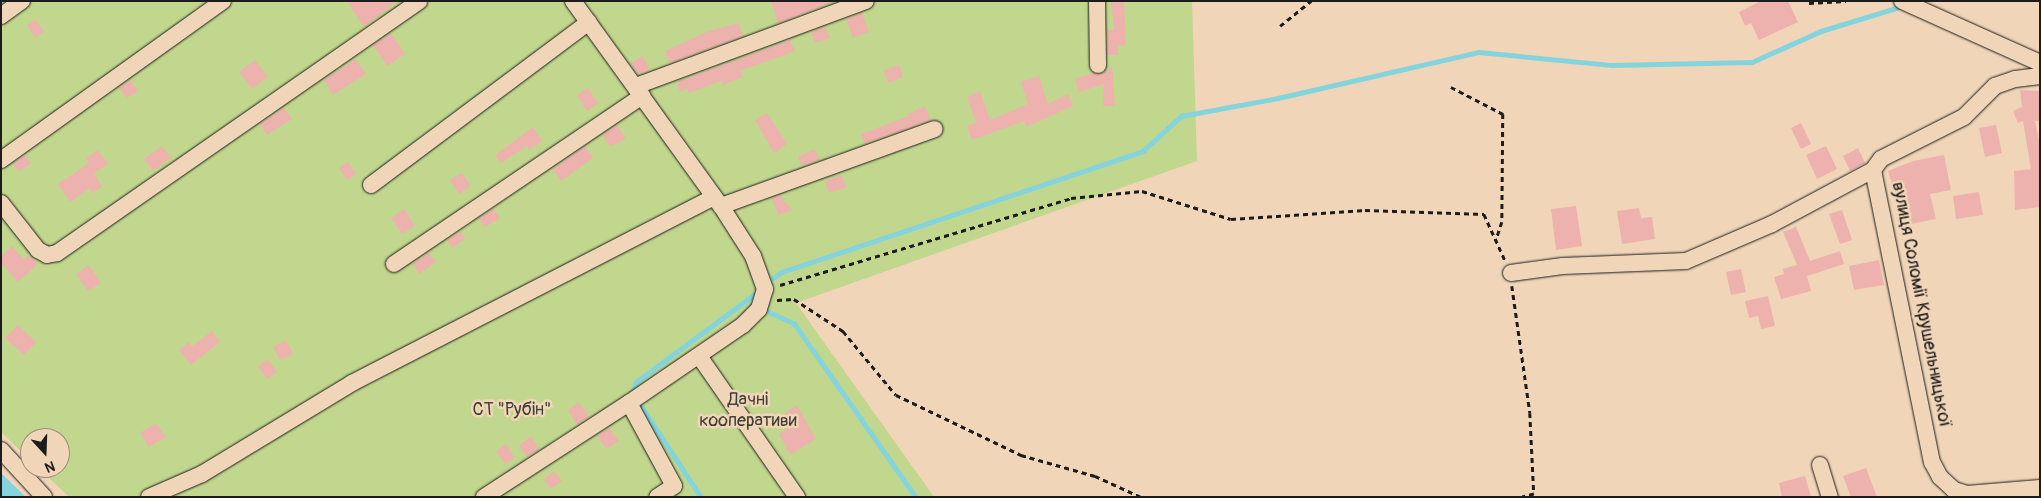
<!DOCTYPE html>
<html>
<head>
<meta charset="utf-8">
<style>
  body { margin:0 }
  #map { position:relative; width:2041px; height:498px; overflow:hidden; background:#f1d5b8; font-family:Pangolin,sans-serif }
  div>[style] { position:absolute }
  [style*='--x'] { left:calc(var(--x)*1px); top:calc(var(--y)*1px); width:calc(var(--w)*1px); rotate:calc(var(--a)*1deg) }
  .green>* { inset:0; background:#c1d78d }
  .water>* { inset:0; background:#83d4dc }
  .stream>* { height:4.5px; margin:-2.25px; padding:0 2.25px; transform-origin:2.25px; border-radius:2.25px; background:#83d4dc }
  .building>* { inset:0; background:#edb2ad }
  .path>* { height:2.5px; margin-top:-1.25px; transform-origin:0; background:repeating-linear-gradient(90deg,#1c1c1c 0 5px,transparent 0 9px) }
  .roads { filter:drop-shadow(0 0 1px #1c1c1c) drop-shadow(0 0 1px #1c1c1c) }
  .minor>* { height:16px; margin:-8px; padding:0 8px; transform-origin:8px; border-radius:8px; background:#f1d5b8 }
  span { translate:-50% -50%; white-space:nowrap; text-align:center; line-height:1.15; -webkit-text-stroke:5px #f1d5b8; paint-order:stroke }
  .street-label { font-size:18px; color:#1c1c1c }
  .park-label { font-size:18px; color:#3d4133 }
  .frame { position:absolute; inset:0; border:2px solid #1c1c1c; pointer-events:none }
  .north { position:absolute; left:20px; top:428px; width:50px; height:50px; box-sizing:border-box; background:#f1d5b8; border:1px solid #9c8b7a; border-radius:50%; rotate:160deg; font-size:14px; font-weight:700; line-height:20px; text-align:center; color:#1c1c1c }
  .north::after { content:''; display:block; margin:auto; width:18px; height:22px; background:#1c1c1c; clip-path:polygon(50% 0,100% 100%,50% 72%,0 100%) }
</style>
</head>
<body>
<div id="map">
  <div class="green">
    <div style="clip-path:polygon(1px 1px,1192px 1px,1197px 161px,796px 303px,934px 497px,69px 497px,39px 468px,60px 468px,60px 438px,30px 438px,30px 460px,1px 432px)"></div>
  </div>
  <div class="water">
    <div style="clip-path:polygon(1px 473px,26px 497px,1px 497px)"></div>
  </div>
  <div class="stream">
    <div style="--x:773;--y:278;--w:11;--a:-34"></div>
    <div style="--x:782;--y:272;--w:381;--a:-18.5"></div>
    <div style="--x:1143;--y:151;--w:52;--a:-42.6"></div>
    <div style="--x:1181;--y:116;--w:99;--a:-10.5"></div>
    <div style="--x:1278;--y:98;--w:206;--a:-12.9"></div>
    <div style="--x:1479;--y:52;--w:134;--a:5.6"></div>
    <div style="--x:1612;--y:65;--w:140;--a:-1.2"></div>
    <div style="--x:1752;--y:62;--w:76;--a:-24.2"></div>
    <div style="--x:1821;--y:31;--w:86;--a:-17"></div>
    <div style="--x:769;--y:312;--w:27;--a:24"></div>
    <div style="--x:794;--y:323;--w:213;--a:55"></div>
    <div style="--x:633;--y:391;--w:9;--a:-72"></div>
    <div style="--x:636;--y:382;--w:148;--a:-36.5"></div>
    <div style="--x:640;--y:404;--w:111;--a:56.7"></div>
  </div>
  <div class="building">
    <div style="clip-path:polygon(347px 1px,397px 1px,364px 27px)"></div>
    <div style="clip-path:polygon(771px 1px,836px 1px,778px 23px)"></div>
    <div style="clip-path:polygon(1111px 1px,1124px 1px,1126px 45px,1118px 46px,1118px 55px,1108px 55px,1107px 30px,1114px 30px)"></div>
    <div style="clip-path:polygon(1761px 1px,1788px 1px,1798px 22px,1759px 40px,1751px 23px,1745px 26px,1739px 12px)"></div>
    <div style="clip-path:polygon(862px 13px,869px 32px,853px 38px,846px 19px)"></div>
    <div style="clip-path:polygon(36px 20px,44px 32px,35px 38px,27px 25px)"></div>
    <div style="clip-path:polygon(739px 23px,743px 36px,670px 63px,665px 51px,709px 31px)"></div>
    <div style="clip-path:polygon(825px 27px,830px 38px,815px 43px,811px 32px)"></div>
    <div style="clip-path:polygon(391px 33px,405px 54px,387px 66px,373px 45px)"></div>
    <div style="clip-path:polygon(790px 40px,795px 51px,740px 71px,743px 77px,723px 85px,721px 81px,689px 93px,687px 88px,680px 92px,677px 82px)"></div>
    <div style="clip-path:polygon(643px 56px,650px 70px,638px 74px,630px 63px)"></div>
    <div style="clip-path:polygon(356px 59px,366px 74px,333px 95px,324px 80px)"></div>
    <div style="clip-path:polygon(255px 60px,268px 77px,252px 89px,239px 72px)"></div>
    <div style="clip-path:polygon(899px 65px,903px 77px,888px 83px,884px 70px)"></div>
    <div style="clip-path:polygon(1112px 66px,1115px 106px,1103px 106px,1104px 84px,1079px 92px,1075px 79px,1093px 73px,1103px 74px)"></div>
    <div style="clip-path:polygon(1039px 76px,1048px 104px,1068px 94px,1073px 106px,1026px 127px,1024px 121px,972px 140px,967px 126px,976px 122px,967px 97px,980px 91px,990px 120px,1028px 104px,1021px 82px)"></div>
    <div style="clip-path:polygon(130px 80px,138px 91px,127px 98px,119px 88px)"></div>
    <div style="clip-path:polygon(588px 88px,598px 104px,587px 111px,577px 95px)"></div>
    <div style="clip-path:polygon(2020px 90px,2040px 91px,2040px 121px,2035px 121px,2040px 145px,2040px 207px,2015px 210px,2014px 171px,2031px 169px,2023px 121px,2018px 123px,2013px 111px,2022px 107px)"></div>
    <div style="clip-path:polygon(925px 106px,931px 120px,864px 144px,861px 134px,909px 116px,908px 114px)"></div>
    <div style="clip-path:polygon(284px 108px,292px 119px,267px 135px,260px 124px)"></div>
    <div style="clip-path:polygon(767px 113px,787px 144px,774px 153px,755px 120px)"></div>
    <div style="clip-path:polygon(1801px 123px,1811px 144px,1801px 149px,1791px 128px)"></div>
    <div style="clip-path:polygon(617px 125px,626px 139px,610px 146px,602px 135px)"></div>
    <div style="clip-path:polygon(1996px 125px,2002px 153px,1985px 157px,1979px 128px)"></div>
    <div style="clip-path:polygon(533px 127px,542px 141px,529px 150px,527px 146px,501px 163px,495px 155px)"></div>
    <div style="clip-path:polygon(162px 146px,171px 158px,153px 171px,144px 159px)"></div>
    <div style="clip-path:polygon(585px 146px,593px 158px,561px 181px,553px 169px)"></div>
    <div style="clip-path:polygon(1826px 146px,1837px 169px,1817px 179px,1806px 155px)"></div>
    <div style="clip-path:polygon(1858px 148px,1865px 163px,1850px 171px,1843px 156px)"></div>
    <div style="clip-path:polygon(814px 149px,820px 160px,802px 166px,798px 157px)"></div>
    <div style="clip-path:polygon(98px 150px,108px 164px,94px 173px,102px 187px,92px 193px,90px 188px,70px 202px,58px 184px,89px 163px,86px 158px)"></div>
    <div style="clip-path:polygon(25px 155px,31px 163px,19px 172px,13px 164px)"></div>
    <div style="clip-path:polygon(1944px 155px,1951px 190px,1930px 194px,1936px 219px,1911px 224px,1904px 190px,1895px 193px,1888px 171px,1913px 161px)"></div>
    <div style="clip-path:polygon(348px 162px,356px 174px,347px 180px,339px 168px)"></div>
    <div style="clip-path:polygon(462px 173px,471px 186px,459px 194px,450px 180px)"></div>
    <div style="clip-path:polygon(841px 175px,847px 187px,829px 193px,825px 181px)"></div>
    <div style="clip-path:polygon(1979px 192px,1983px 215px,1956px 219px,1953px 196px)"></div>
    <div style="clip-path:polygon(780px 195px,792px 210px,778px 215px,772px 198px)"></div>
    <div style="clip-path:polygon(1576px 206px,1582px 246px,1556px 250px,1551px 209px)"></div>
    <div style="clip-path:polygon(1639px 208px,1641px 218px,1652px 217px,1655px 239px,1622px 244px,1617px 211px)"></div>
    <div style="clip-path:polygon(404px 209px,415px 226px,402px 234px,391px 218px)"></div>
    <div style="clip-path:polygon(493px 209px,500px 218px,485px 227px,479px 219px)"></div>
    <div style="clip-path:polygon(1842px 210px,1852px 240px,1840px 244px,1829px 214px)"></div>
    <div style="clip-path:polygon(1796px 227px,1810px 261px,1840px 251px,1844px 264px,1807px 276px,1811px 291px,1781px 299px,1774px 277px,1784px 274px,1783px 269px,1797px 265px,1783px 232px)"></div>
    <div style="clip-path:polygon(460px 232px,465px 239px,452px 248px,447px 240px)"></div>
    <div style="clip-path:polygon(12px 246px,24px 260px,29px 255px,38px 264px,18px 282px,1px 263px,1px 256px)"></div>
    <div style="clip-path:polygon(429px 253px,436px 262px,419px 274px,413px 263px)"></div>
    <div style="clip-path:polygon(1879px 260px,1884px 285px,1854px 290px,1849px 266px)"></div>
    <div style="clip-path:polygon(89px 265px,101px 283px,88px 291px,76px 274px)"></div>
    <div style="clip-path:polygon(1741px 269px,1746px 292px,1731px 295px,1726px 272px)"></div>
    <div style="clip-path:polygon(1768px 296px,1775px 326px,1761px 329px,1758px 316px,1749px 318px,1745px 301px)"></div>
    <div style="clip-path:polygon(18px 325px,36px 342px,24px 355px,5px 338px)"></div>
    <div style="clip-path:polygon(212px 331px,220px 342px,191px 365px,179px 350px,189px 342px,192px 346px)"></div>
    <div style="clip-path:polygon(286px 340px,293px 354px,280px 360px,273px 347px)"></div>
    <div style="clip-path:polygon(268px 359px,277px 372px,267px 379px,258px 366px)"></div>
    <div style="clip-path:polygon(579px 402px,589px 416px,577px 425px,568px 410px)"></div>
    <div style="clip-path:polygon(797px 405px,816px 439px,790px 455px,779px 434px,788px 428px,780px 417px)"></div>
    <div style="clip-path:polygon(156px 423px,166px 437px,149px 447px,140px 433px)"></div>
    <div style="clip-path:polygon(609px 428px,619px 441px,606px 449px,597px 436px)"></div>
    <div style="clip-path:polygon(531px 437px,539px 449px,527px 457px,519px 445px)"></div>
    <div style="clip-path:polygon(506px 444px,515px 458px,505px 464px,496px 451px)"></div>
    <div style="clip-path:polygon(1866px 468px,1877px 497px,1851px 497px,1843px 476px)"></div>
    <div style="clip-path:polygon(554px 471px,562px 481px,551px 489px,544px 479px)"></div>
    <div style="clip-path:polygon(1805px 476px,1811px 497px,1782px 497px,1779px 483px)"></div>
  </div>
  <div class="path">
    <div style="--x:1809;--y:3;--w:37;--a:-3"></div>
    <div style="--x:1280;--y:26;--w:40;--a:-39"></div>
    <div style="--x:1451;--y:87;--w:59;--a:27.4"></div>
    <div style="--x:1503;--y:114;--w:108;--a:90.5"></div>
    <div style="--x:1502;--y:222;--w:19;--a:108"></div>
    <div style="--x:780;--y:285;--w:304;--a:-16.6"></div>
    <div style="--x:1071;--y:198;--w:71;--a:-5.6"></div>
    <div style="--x:1142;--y:191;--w:93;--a:17.5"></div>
    <div style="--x:1231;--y:219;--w:134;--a:-3.8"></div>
    <div style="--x:1365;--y:210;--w:119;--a:1.9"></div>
    <div style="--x:1484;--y:214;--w:51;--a:65.5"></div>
    <div style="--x:1512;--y:286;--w:128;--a:81.9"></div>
    <div style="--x:1530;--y:413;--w:81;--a:87.2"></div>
    <div style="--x:1534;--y:494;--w:12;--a:166"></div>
    <div style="--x:777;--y:300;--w:17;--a:-3"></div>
    <div style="--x:794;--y:299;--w:59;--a:33.1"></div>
    <div style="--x:843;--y:331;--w:83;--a:50.4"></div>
    <div style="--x:896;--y:395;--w:139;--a:25.6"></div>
    <div style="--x:1021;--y:455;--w:77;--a:15.8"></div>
    <div style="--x:1095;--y:476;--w:51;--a:24.5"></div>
  </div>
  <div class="roads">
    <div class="minor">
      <div style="--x:573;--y:1;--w:253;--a:54.2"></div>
      <div style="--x:721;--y:206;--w:59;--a:57.4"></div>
      <div style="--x:753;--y:256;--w:35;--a:70"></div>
      <div style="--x:765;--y:289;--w:21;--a:107"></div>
      <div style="--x:759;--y:309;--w:23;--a:135"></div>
      <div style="--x:743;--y:325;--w:138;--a:145.6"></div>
      <div style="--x:629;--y:403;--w:94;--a:61.5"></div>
      <div style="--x:674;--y:486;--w:20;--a:147"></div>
      <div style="--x:1097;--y:1;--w:64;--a:89.1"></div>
      <div style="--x:1902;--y:1;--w:151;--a:24.2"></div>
      <div style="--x:1;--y:16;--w:26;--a:-36"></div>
      <div style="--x:2040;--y:76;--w:25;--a:173"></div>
      <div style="--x:2015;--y:79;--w:21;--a:161"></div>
      <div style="--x:1995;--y:86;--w:44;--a:135"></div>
      <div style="--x:1964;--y:117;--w:93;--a:153.2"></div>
      <div style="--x:1881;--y:159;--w:14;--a:126"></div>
      <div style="--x:1873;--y:170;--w:298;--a:78.6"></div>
      <div style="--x:1932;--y:462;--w:17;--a:62"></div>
      <div style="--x:1940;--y:477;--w:19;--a:43"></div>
      <div style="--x:1954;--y:490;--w:14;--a:17"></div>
      <div style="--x:1967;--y:494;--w:73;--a:-4.7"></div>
      <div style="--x:636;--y:86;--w:245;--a:-20.3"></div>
      <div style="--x:1;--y:160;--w:273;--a:-35.6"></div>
      <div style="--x:371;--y:185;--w:272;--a:-36.8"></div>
      <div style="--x:1;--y:203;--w:60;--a:51.8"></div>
      <div style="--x:38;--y:250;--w:10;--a:29"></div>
      <div style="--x:47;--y:255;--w:10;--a:-11"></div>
      <div style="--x:57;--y:253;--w:441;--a:-34.8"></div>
      <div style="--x:721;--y:206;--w:227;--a:-19.8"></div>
      <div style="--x:394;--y:264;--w:300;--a:-34.1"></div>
      <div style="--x:1511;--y:273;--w:52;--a:-7.7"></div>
      <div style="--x:1563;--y:266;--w:123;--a:-2.3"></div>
      <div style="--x:1686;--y:261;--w:94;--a:-23.3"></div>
      <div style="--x:1772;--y:224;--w:115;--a:-28.1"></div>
      <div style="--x:699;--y:356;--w:172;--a:55.2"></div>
      <div style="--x:1;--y:450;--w:64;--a:47.5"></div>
      <div style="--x:1820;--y:465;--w:34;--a:73"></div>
      <div style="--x:149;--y:497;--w:58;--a:-23.5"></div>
      <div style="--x:202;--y:474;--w:175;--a:-31.2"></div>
      <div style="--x:352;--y:383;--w:407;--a:-27.2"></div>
      <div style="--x:484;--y:497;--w:173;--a:-33"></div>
    </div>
  </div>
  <div class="street-label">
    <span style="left:1921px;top:305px;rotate:79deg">вулиця Соломії Крушельницької</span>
  </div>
  <div class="park-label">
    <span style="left:748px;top:411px">Дачні<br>кооперативи</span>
    <span style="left:512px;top:410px">СТ "Рубін"</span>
  </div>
  <div class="frame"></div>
  <div class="north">N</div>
</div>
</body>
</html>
